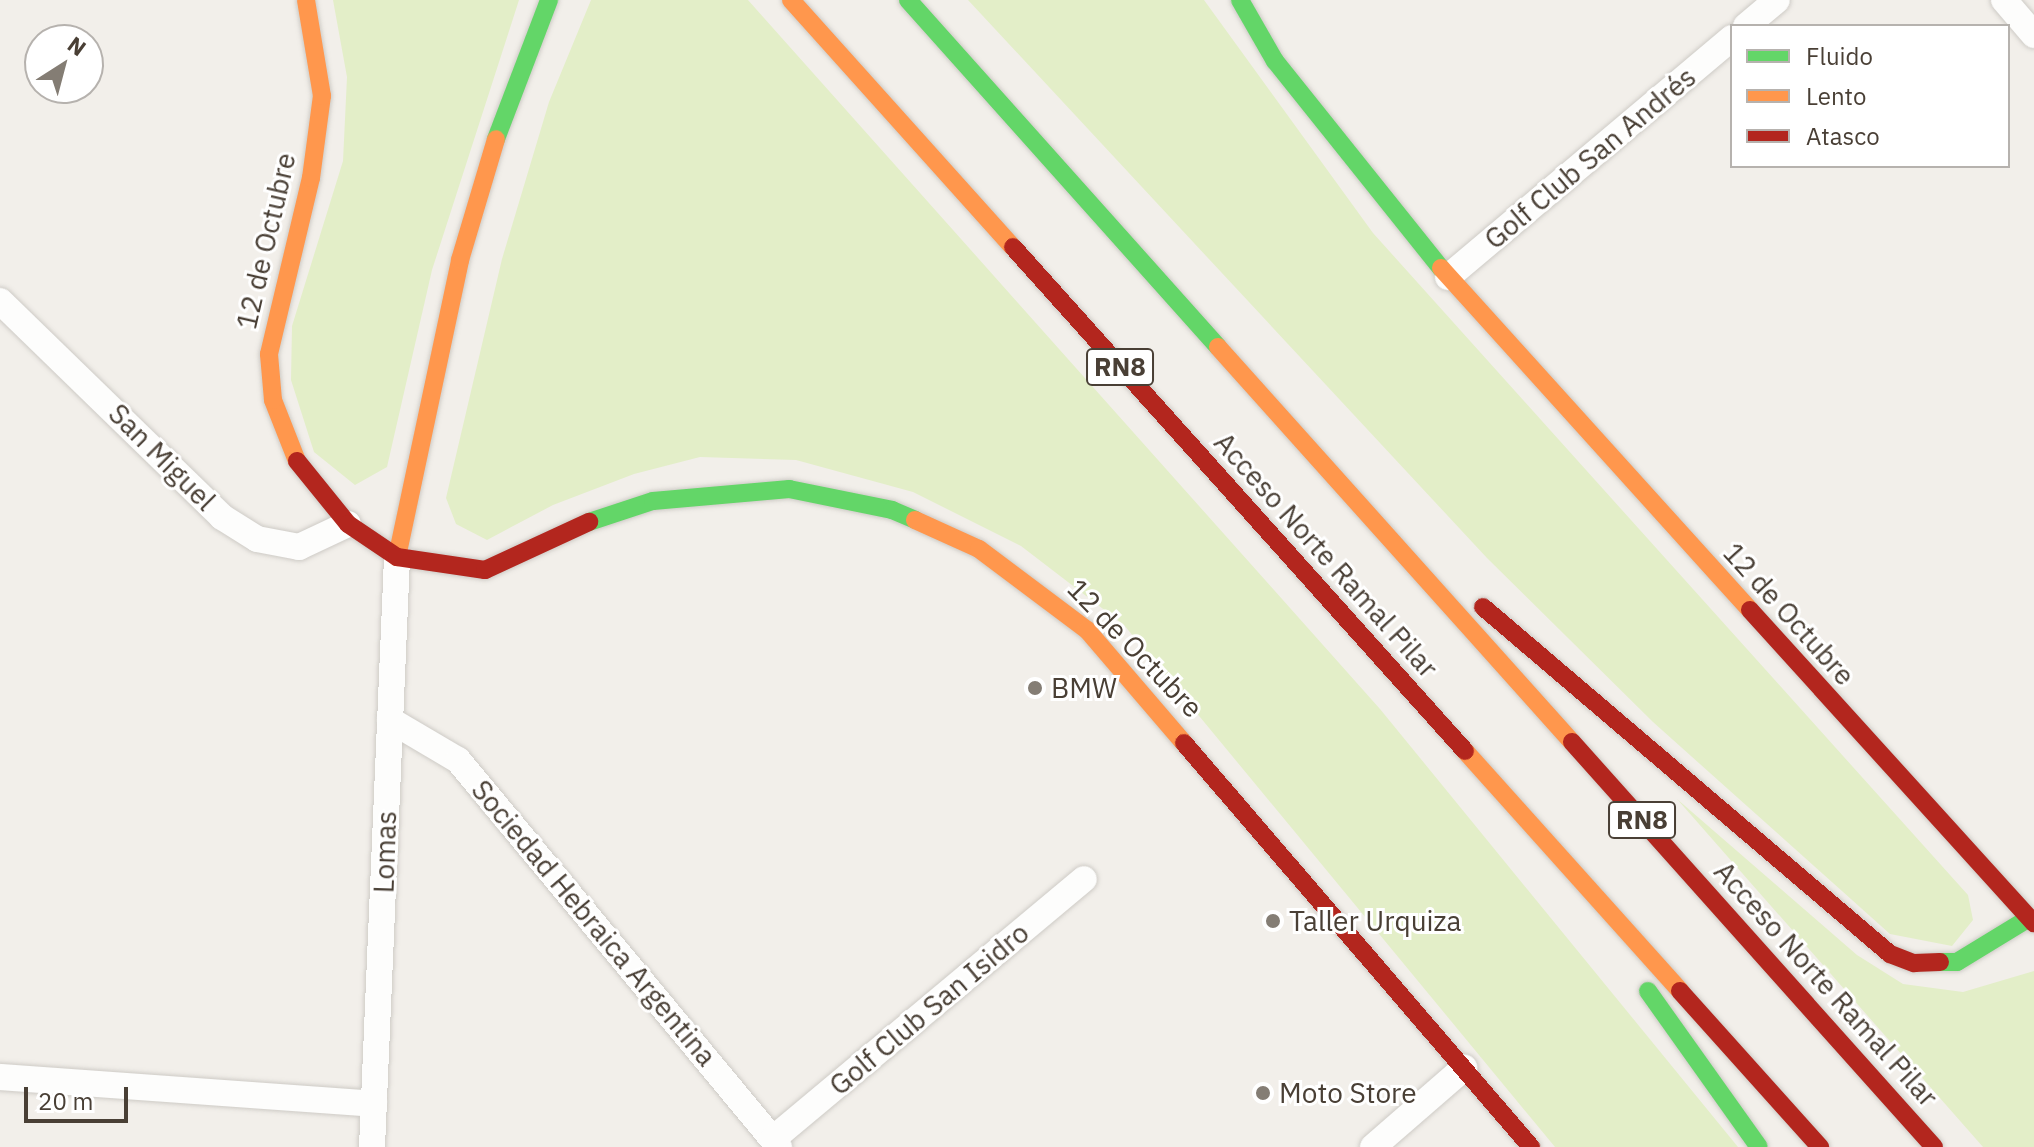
<!DOCTYPE html>
<html>
<head>
<meta charset="utf-8">
<style>
  body { margin:0 }
  #map { position:relative; width:2034px; height:1147px; overflow:hidden; background:#f2efea; font-family:"IBM Plex Sans",sans-serif }
  div>[style] { position:absolute }
  [style*='--x'] { left:calc(var(--x)*1px); top:calc(var(--y)*1px); width:calc(var(--w)*1px); rotate:calc(var(--a)*1deg) }
  .green>* { inset:0; background:#e3eec8 }
  .roads { filter:drop-shadow(0 0 2px #cecbc6) drop-shadow(0 0 2px #cecbc6) }
  .street>* { height:26px; margin:-13px; padding:0 13px; transform-origin:13px; border-radius:13px; background:#fdfdfc }
  .fast>* { height:18px; margin:-9px; padding:0 9px; transform-origin:9px; border-radius:9px; background:#63d668 }
  .slow>* { height:18px; margin:-9px; padding:0 9px; transform-origin:9px; border-radius:9px; background:#ff974d }
  .jam>* { height:18px; margin:-9px; padding:0 9px; transform-origin:9px; border-radius:9px; background:#b3261e }
  .dots>* { width:22px; height:22px; translate:-50% -50%; box-sizing:border-box; border:4px solid #fff; border-radius:50% }
  span { translate:-50% -50%; white-space:nowrap; text-align:center; line-height:1.15; -webkit-text-stroke:6px #fff; paint-order:stroke }
  .shield-label span { padding:2px 6px; background:#fff; border:2px solid; border-radius:6px; -webkit-text-stroke-width:0 }
  .shield-label { font-size:26px; color:#493f35; font-weight:700 }
  .street-label { font-size:28px; color:#493f35 }
  .poi-label { font-size:28px; color:#493f35 }
  .left { translate:0 -50%; text-align:left }
  .legend { position:absolute; left:1730px; top:24px; width:280px; height:144px; box-sizing:border-box; background:#fff; border:2px solid #b6b2ae; margin:0; padding:10px 14px; list-style:none; font-size:24px; color:#493f35 }
  .legend li { display:flex; align-items:center; gap:16px; height:40px }
  .legend b { width:40px; border:2px solid #b6b2ae }
  .north { position:absolute; left:24px; top:24px; width:80px; height:80px; box-sizing:border-box; background:#fff; border:2px solid #b6b2ae; border-radius:50%; rotate:36deg; font-size:22px; font-weight:700; line-height:32px; text-align:center; color:#493f35 }
  .north::after { content:''; display:block; margin:auto; width:28px; height:36px; background:#847d74; clip-path:polygon(50% 0,100% 100%,50% 72%,0 100%) }
  .scale { position:absolute; left:24px; top:1087px; width:104px; height:36px; box-sizing:border-box; border:4px solid #493f35; border-top:0; padding-left:10px; font-size:24px; line-height:28px; white-space:nowrap; color:#493f35; -webkit-text-stroke:6px #fff; paint-order:stroke }
</style>
</head>
<body>
<div id="map">
  <div class="green">
    <div style="clip-path:polygon(333px 0,519px 0,432px 270px,387px 467px,355px 485px,314px 452px,291px 380px,292px 326px,343px 161px,347px 77px)"></div>
    <div style="clip-path:polygon(591px 0,748px 0,1380px 709px,1738px 1147px,1555px 1147px,1124px 625px,1021px 546px,913px 492px,796px 460px,700px 457px,634px 474px,553px 505px,487px 540px,456px 524px,446px 498px,502px 259px,549px 102px)"></div>
    <div style="clip-path:polygon(968px 0,1204px 0,1373px 233px,1968px 895px,1973px 920px,1952px 946px,1890px 934px,1653px 722px,1487px 558px)"></div>
    <div style="clip-path:polygon(1677px 799px,1857px 955px,1903px 984px,1963px 992px,2034px 971px,2034px 1147px,1983px 1147px)"></div>
  </div>
  <div class="roads">
    <div class="street">
      <div style="--x:2004;--y:0;--w:46;--a:49.4"></div>
      <div style="--x:1746;--y:26;--w:40;--a:-40"></div>
      <div style="--x:1448;--y:277;--w:371;--a:-40.1"></div>
      <div style="--x:0;--y:301;--w:310;--a:44.2"></div>
      <div style="--x:222;--y:517;--w:41;--a:32.2"></div>
      <div style="--x:257;--y:539;--w:43;--a:10.8"></div>
      <div style="--x:299;--y:547;--w:54;--a:-25.1"></div>
      <div style="--x:390;--y:720;--w:79;--a:30.5"></div>
      <div style="--x:458;--y:760;--w:503;--a:50.33"></div>
      <div style="--x:0;--y:1077;--w:375;--a:4.1"></div>
      <div style="--x:773;--y:1139;--w:405;--a:-39.9"></div>
      <div style="--x:372;--y:1147;--w:591;--a:-87.57"></div>
      <div style="--x:1373;--y:1147;--w:121;--a:-41"></div>
    </div>
    <div class="fast">
      <div style="--x:908;--y:0;--w:465;--a:48.2"></div>
      <div style="--x:1240;--y:0;--w:70;--a:60.2"></div>
      <div style="--x:1275;--y:61;--w:265;--a:51.3"></div>
      <div style="--x:496;--y:139;--w:149;--a:-69.1"></div>
      <div style="--x:589;--y:522;--w:67;--a:-18.2"></div>
      <div style="--x:653;--y:501;--w:137;--a:-5"></div>
      <div style="--x:789;--y:489;--w:105;--a:11.5"></div>
      <div style="--x:892;--y:510;--w:25;--a:23"></div>
      <div style="--x:1940;--y:962;--w:17;--a:0"></div>
      <div style="--x:1957;--y:962;--w:84;--a:-31.4"></div>
      <div style="--x:1648;--y:991;--w:191;--a:54.6"></div>
    </div>
    <div class="slow">
      <div style="--x:791;--y:0;--w:332;--a:48.1"></div>
      <div style="--x:1441;--y:268;--w:461;--a:47.9"></div>
      <div style="--x:1218;--y:347;--w:530;--a:48.13"></div>
      <div style="--x:297;--y:461;--w:66;--a:-111.5"></div>
      <div style="--x:273;--y:400;--w:46;--a:-95"></div>
      <div style="--x:269;--y:354;--w:181;--a:-76.6"></div>
      <div style="--x:311;--y:178;--w:83;--a:-82.4"></div>
      <div style="--x:322;--y:96;--w:97;--a:-99.5"></div>
      <div style="--x:915;--y:520;--w:70;--a:24.4"></div>
      <div style="--x:979;--y:549;--w:135;--a:36.9"></div>
      <div style="--x:1087;--y:630;--w:149;--a:49.4"></div>
      <div style="--x:397;--y:557;--w:304;--a:-78"></div>
      <div style="--x:460;--y:260;--w:126;--a:-73.4"></div>
      <div style="--x:1465;--y:751;--w:322;--a:48.1"></div>
    </div>
    <div class="jam">
      <div style="--x:1013;--y:247;--w:677;--a:48.11"></div>
      <div style="--x:297;--y:461;--w:81;--a:51"></div>
      <div style="--x:348;--y:524;--w:59;--a:34"></div>
      <div style="--x:397;--y:557;--w:89;--a:8.4"></div>
      <div style="--x:485;--y:570;--w:115;--a:-24.8"></div>
      <div style="--x:1483;--y:607;--w:535;--a:40.45"></div>
      <div style="--x:1890;--y:954;--w:26;--a:21"></div>
      <div style="--x:1914;--y:963;--w:26;--a:-2"></div>
      <div style="--x:1750;--y:610;--w:423;--a:47.8"></div>
      <div style="--x:1572;--y:742;--w:543;--a:48.21"></div>
      <div style="--x:1184;--y:743;--w:533;--a:49.34"></div>
      <div style="--x:1680;--y:991;--w:210;--a:48.1"></div>
    </div>
  </div>
  <div class="dots">
    <div style="left:1035px;top:688px;background:#847d74"></div>
    <div style="left:1273px;top:921px;background:#847d74"></div>
    <div style="left:1263px;top:1093px;background:#847d74"></div>
  </div>
  <div class="shield-label">
    <span style="left:1120px;top:367px">RN8</span>
    <span style="left:1642px;top:820px">RN8</span>
  </div>
  <div class="street-label">
    <span style="left:1590px;top:158px;rotate:-40deg">Golf Club San Andrés</span>
    <span style="left:266px;top:241px;rotate:-77deg">12 de Octubre</span>
    <span style="left:162px;top:457px;rotate:45deg">San Miguel</span>
    <span style="left:1326px;top:555px;rotate:48deg">Acceso Norte Ramal Pilar</span>
    <span style="left:1789px;top:614px;rotate:48deg">12 de Octubre</span>
    <span style="left:1135px;top:648px;rotate:46deg">12 de Octubre</span>
    <span style="left:385px;top:852px;rotate:-88deg">Lomas</span>
    <span style="left:594px;top:923px;rotate:50deg">Sociedad Hebraica Argentina</span>
    <span style="left:1826px;top:984px;rotate:48deg">Acceso Norte Ramal Pilar</span>
    <span style="left:929px;top:1009px;rotate:-40deg">Golf Club San Isidro</span>
  </div>
  <div class="poi-label">
    <span class="left" style="left:1051px;top:688px">BMW</span>
    <span class="left" style="left:1289px;top:921px">Taller Urquiza</span>
    <span class="left" style="left:1279px;top:1093px">Moto Store</span>
  </div>
  <ul class="legend">
  <li><b style="height:10px;background:#63d668"></b>Fluido</li>
  <li><b style="height:10px;background:#ff974d"></b>Lento</li>
  <li><b style="height:10px;background:#b3261e"></b>Atasco</li>
  </ul>
  <div class="north">N</div>
  <div class="scale">20 m</div>
</div>
</body>
</html>
